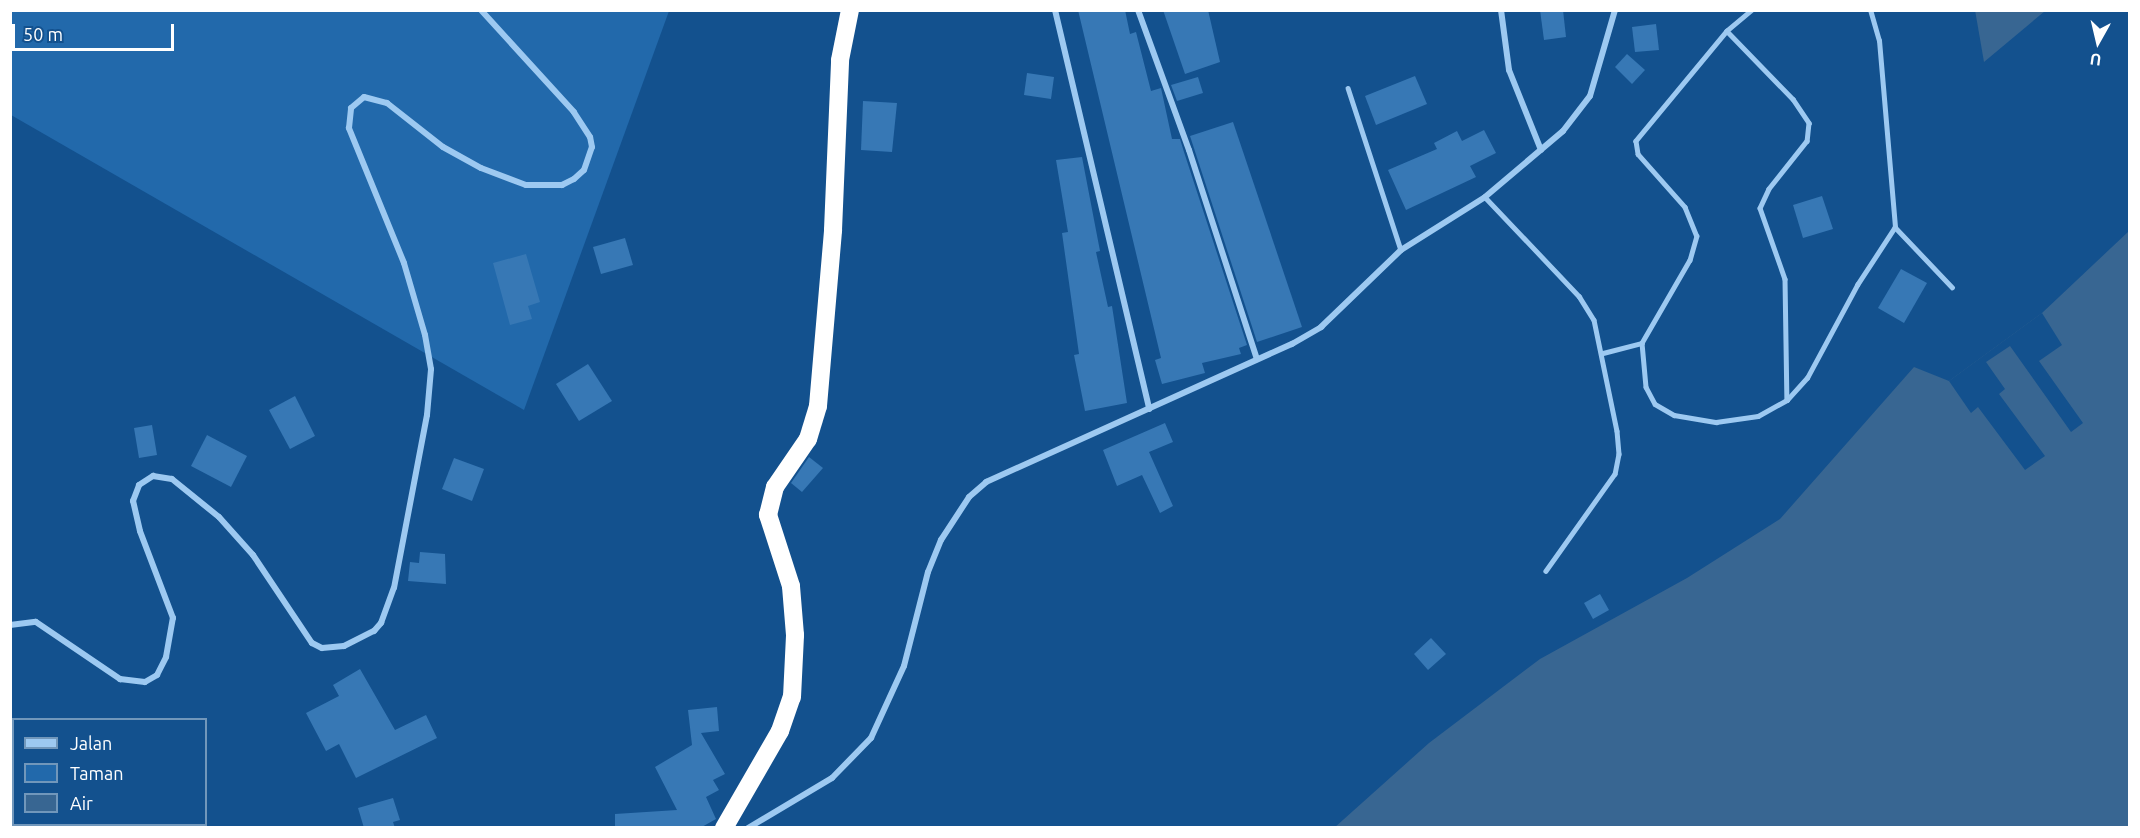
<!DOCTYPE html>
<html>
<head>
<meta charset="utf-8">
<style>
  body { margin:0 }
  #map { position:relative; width:2140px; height:838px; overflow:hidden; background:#13518e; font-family:Ubuntu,sans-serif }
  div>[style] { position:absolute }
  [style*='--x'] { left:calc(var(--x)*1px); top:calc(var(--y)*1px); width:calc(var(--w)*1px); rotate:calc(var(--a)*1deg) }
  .green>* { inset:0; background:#2269ab }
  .water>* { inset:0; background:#386692 }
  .pier>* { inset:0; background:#13518e }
  .building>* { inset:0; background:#3778b5 }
  .lane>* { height:4.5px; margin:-2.25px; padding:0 2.25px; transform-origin:2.25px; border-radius:2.25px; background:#9dc9f1 }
  .street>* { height:6px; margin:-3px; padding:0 3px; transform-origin:3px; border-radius:3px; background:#9dc9f1 }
  .highway>* { height:18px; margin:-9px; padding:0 9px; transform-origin:9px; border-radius:9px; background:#fff }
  span { translate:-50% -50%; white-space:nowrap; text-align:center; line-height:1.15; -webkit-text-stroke:4.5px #13518e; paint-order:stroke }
  .frame { position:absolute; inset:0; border:12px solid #fff; pointer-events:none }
  .legend { position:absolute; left:12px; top:718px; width:195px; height:108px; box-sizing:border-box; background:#13518e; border:2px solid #7197bb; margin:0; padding:8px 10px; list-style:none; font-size:18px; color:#fff }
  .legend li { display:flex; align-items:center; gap:12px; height:30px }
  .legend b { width:30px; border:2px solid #7197bb }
  .north { position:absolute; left:2068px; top:12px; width:60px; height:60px; -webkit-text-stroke:4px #13518e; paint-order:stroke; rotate:188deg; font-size:16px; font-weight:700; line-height:24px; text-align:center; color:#fff }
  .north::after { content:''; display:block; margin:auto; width:21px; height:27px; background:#fff; clip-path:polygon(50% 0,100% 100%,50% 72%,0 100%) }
  .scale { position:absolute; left:12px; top:24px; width:162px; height:27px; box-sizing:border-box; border:3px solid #fff; border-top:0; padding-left:8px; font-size:18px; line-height:21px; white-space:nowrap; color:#fff; -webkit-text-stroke:4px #13518e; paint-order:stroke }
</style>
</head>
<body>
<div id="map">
  <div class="green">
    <div style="clip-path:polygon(11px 11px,669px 11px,524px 410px,11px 115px)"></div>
  </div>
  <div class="water">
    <div style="clip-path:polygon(1975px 10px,2045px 10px,2045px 11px,1984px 62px)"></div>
    <div style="clip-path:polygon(2129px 231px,2129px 827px,1334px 828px,1429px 743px,1540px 659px,1687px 578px,1780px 519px,1914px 367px,1949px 381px,2042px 313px)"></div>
  </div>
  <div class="pier">
    <div style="clip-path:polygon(2042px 313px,2062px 345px,2039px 361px,2083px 423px,2071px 432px,2010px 346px,1986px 362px,2005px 389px,1999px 394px,2045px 456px,2025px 470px,1978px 407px,1971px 413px,1949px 381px)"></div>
  </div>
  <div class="building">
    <div style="clip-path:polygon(1078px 10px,1125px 10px,1130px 34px,1136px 32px,1151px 91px,1161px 88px,1172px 139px,1180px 139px,1184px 152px,1247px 345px,1239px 348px,1241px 354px,1202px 363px,1205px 373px,1162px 384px,1155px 360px,1161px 358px)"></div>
    <div style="clip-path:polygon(1163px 10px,1208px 10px,1220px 62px,1185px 74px)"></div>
    <div style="clip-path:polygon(1540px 10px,1563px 10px,1566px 37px,1544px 40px)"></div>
    <div style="clip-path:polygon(1656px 24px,1659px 50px,1635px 52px,1632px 27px)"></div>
    <div style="clip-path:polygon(1627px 54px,1645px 70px,1632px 84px,1615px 67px)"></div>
    <div style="clip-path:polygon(1027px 73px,1054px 77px,1051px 99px,1024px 95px)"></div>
    <div style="clip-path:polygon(1415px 76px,1427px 104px,1376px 125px,1365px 96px)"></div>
    <div style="clip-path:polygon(1198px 77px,1203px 93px,1177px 101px,1171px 85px)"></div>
    <div style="clip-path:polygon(863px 101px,897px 103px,892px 152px,861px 150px)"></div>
    <div style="clip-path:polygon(1233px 122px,1302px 327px,1257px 342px,1190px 136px)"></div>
    <div style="clip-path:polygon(1484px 130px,1496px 153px,1470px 166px,1476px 177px,1406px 210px,1388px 170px,1437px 149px,1434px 143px,1457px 131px,1462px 141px)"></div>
    <div style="clip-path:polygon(1082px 157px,1100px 251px,1096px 252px,1108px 307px,1112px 306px,1127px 403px,1085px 411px,1074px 355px,1079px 354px,1062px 233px,1068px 232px,1056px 160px)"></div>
    <div style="clip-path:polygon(1822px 196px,1833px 229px,1803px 238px,1793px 205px)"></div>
    <div style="clip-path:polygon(625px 238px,633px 265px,601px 274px,593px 247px)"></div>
    <div style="clip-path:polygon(526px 254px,540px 302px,528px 306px,532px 319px,510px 325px,493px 263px)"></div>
    <div style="clip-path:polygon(1901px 269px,1927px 283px,1904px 323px,1878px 308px)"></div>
    <div style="clip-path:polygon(588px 364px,612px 401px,579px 421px,556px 384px)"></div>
    <div style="clip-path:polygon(295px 396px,315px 436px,290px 449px,269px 410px)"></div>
    <div style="clip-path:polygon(1165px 423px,1173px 442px,1149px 452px,1173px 506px,1160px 513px,1142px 475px,1117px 486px,1103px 450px)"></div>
    <div style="clip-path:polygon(152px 425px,157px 455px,139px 458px,134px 428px)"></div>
    <div style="clip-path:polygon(207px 435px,247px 456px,231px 487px,191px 466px)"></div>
    <div style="clip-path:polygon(809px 457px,823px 468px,802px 492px,791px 483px)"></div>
    <div style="clip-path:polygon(454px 458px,484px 469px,472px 501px,442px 489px)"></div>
    <div style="clip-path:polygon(420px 552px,445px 554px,446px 584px,408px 581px,410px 562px,419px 563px)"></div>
    <div style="clip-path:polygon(1600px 594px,1609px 610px,1593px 619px,1584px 603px)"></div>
    <div style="clip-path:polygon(1431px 638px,1446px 654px,1428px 670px,1414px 654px)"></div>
    <div style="clip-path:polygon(360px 669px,395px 730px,426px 715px,437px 738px,356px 778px,339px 744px,326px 751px,306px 713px,339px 696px,333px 685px)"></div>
    <div style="clip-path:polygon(717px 707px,719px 731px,701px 733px,725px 774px,713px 780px,719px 790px,706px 797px,716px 819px,700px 828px,615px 828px,615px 814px,677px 810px,655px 767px,692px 745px,688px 710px)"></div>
    <div style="clip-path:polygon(393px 798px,400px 820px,393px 822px,395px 828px,364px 828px,358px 808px)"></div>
  </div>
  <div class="lane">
    <div style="--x:1752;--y:10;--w:33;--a:140"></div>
    <div style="--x:1727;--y:31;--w:143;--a:129.6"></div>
    <div style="--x:1636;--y:141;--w:13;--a:81"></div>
    <div style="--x:1638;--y:154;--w:71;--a:48.4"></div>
    <div style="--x:1685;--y:207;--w:31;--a:68"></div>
    <div style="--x:1697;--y:236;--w:25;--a:106"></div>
    <div style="--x:1690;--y:260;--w:96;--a:120"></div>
    <div style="--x:1642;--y:343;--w:44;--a:84.8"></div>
    <div style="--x:1646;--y:387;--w:19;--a:62"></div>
    <div style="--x:1655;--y:404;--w:22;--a:30"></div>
    <div style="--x:1674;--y:415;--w:43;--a:9.5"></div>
    <div style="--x:1716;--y:422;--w:42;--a:-8.1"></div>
    <div style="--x:1758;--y:416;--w:33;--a:-29"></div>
    <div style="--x:1787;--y:400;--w:30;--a:-48"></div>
    <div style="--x:1807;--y:378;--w:106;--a:-61.7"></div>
    <div style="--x:1857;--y:285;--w:69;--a:-56.8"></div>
    <div style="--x:1895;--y:227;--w:187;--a:-94.9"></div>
    <div style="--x:1879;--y:41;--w:32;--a:-106"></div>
    <div style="--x:1727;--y:31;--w:95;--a:45.9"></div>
    <div style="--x:1793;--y:99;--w:29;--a:56"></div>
    <div style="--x:1809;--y:123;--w:18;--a:96"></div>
    <div style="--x:1807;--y:141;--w:61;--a:128.4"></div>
    <div style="--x:1769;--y:189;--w:21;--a:115"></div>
    <div style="--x:1760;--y:208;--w:75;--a:70.6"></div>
    <div style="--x:1785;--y:279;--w:121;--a:89.1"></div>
    <div style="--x:1348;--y:88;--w:170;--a:71.9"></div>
    <div style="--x:1485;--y:197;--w:137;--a:46.5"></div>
    <div style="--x:1579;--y:296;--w:28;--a:58"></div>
    <div style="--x:1594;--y:320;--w:113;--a:78.3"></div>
    <div style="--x:1617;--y:431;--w:23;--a:85"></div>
    <div style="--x:1619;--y:454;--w:20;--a:101"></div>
    <div style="--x:1615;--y:474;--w:119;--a:125.4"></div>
    <div style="--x:1895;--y:227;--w:83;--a:46.5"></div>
    <div style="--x:1603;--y:353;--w:40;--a:-14.4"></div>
  </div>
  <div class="street">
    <div style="--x:1055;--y:10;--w:410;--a:76.7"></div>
    <div style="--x:1138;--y:10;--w:149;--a:70"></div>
    <div style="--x:1189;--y:150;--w:220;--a:72"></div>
    <div style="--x:1501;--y:10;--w:61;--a:82.4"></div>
    <div style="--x:1509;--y:70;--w:86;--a:68.2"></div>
    <div style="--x:10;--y:625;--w:26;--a:-7"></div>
    <div style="--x:36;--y:622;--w:102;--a:34.2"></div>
    <div style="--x:120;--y:679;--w:25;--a:7"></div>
    <div style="--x:145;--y:682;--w:14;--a:-30"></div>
    <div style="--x:157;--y:675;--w:20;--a:-63"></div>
    <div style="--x:166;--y:657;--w:40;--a:-80"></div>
    <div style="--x:173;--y:618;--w:93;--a:-110.8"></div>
    <div style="--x:140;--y:531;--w:31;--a:-103"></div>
    <div style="--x:133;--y:501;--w:17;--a:-69"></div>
    <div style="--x:139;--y:485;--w:17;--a:-33"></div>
    <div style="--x:153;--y:476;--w:19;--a:9"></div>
    <div style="--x:172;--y:479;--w:60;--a:39"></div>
    <div style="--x:219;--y:517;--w:51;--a:48.2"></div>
    <div style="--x:253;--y:555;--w:106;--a:56.2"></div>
    <div style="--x:312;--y:643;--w:11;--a:27"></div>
    <div style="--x:322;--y:648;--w:22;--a:-5"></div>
    <div style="--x:344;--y:646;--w:34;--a:-27"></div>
    <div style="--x:374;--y:631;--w:11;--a:-49"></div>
    <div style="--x:381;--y:623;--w:37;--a:-70"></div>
    <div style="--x:394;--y:588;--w:176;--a:-79.2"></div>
    <div style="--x:427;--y:415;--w:46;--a:-85"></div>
    <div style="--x:431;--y:369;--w:35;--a:-100"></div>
    <div style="--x:425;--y:335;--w:75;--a:-106.3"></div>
    <div style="--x:404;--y:263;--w:146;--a:-112.2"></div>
    <div style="--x:349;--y:128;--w:20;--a:-84"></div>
    <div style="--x:351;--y:108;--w:17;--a:-40"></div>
    <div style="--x:364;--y:97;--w:24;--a:15"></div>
    <div style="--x:387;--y:103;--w:71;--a:38.2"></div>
    <div style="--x:443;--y:147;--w:43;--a:28.9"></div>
    <div style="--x:481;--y:168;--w:48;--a:20.7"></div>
    <div style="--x:526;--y:185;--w:36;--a:0"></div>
    <div style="--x:562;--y:185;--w:13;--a:-27"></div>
    <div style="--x:574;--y:179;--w:13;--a:-42"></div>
    <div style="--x:584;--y:170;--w:24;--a:-71"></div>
    <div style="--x:592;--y:147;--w:10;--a:-101"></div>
    <div style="--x:590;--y:137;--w:30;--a:-123"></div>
    <div style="--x:574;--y:112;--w:138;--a:-132.4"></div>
    <div style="--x:748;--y:828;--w:98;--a:-30.8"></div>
    <div style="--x:832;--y:778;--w:56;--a:-45.7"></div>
    <div style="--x:871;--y:738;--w:79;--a:-65.4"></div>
    <div style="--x:904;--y:666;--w:97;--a:-75.7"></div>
    <div style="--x:928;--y:572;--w:35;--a:-68"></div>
    <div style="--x:941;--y:540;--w:51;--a:-56.9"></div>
    <div style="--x:969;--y:497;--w:23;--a:-41"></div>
    <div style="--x:986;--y:482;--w:336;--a:-24.3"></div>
    <div style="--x:1292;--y:344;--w:34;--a:-30"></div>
    <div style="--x:1321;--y:327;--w:111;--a:-43.9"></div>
    <div style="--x:1401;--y:250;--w:99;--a:-32.2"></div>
    <div style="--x:1485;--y:197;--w:102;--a:-40.2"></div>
    <div style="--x:1563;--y:131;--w:44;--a:-52.4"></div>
    <div style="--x:1590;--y:96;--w:90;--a:-73.8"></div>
  </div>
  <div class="highway">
    <div style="--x:724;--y:828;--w:112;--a:-60"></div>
    <div style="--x:780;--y:731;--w:36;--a:-71"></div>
    <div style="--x:792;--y:697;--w:62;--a:-87.2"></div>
    <div style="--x:795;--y:635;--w:49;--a:-94.7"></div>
    <div style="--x:791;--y:586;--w:75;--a:-107.9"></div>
    <div style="--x:768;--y:515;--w:29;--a:-76"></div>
    <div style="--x:775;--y:487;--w:58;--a:-55.5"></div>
    <div style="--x:808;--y:439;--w:34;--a:-73"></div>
    <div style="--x:818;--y:406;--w:177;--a:-85.1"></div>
    <div style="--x:833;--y:230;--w:170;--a:-87.6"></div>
    <div style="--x:840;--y:60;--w:51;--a:-78.7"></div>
  </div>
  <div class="frame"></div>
  <ul class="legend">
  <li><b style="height:8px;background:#9dc9f1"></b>Jalan</li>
  <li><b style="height:16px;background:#2269ab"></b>Taman</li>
  <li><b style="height:16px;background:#386692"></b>Air</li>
  </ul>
  <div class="north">U</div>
  <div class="scale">50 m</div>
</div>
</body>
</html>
